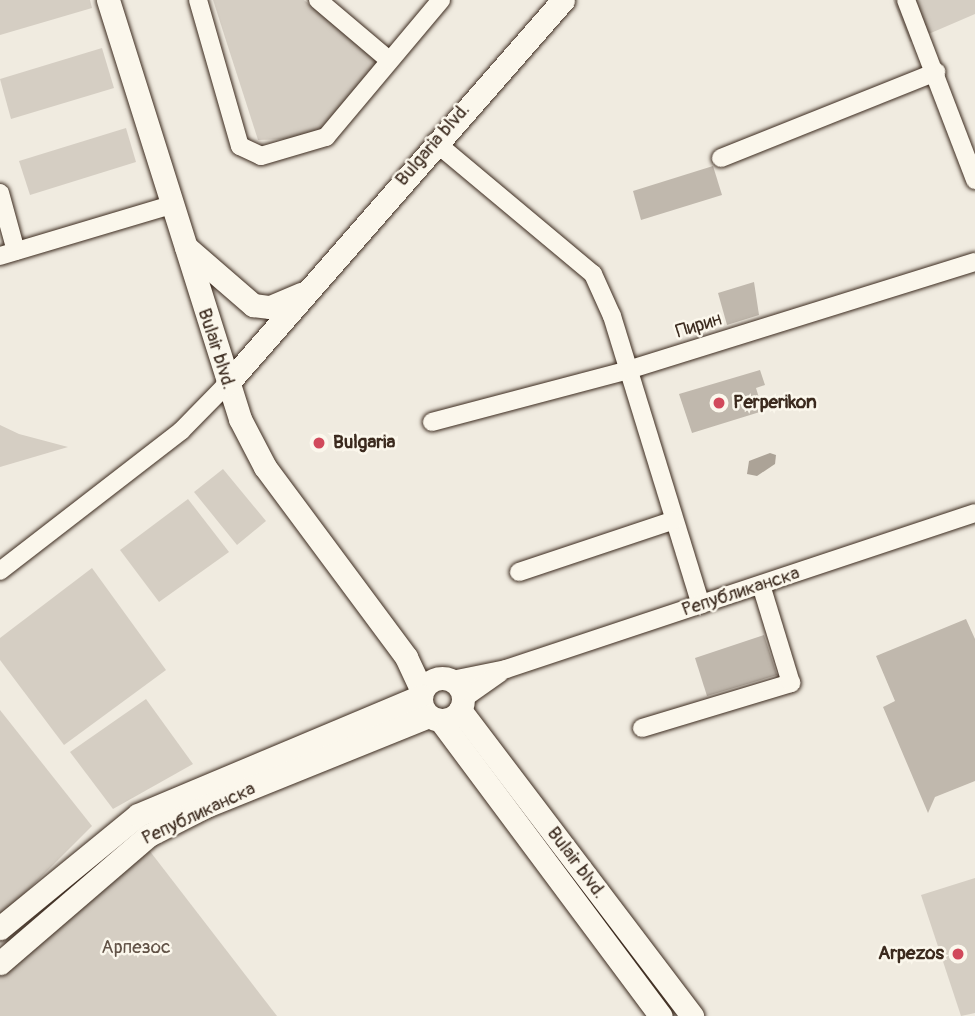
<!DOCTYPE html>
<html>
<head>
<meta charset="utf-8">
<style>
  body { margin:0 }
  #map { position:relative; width:975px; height:1016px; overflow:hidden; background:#f0ebe0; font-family:Pangolin,sans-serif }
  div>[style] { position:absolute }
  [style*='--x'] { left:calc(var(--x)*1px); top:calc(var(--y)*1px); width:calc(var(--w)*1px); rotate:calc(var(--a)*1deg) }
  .green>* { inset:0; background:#d5cec3 }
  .water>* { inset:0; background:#aca397 }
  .building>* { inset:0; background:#c0b8ad }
  .roads { filter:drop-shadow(0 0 2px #3b2a1e) drop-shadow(0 0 2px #3b2a1e) }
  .minor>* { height:18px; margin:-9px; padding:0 9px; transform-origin:9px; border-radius:9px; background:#fbf7ec }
  .major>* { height:23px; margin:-11.5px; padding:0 11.5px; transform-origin:11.5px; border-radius:11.5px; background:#fbf7ec }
  .major>.ring { margin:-11.5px; padding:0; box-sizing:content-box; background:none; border:23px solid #fbf7ec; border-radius:50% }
  .dots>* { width:19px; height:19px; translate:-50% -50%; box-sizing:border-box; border:4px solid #fbf7ec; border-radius:50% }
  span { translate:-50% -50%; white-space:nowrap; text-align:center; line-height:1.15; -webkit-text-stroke:5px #fbf7ec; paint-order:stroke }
  .street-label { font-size:19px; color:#3b2a1e }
  .poi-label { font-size:19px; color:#3b2a1e; font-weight:700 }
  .left { translate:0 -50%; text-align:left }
  .right { translate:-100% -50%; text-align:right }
  .park-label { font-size:19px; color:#625347 }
</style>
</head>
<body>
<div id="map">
  <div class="green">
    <div style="clip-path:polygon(0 0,90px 0,92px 8px,0 35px)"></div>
    <div style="clip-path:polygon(213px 0,304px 0,381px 64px,316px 138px,258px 140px)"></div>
    <div style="clip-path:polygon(893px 0,975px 0,975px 14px,910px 42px)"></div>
    <div style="clip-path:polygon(102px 48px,114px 88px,11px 119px,0 79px)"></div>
    <div style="clip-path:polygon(126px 128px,136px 162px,30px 195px,19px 161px)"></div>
    <div style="clip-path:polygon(0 425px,19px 434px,68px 447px,0 467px)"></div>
    <div style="clip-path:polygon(223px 469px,266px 521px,237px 545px,194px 492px)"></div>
    <div style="clip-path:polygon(188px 499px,229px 552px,159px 602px,120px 550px)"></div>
    <div style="clip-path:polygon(92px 568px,166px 670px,64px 745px,0 660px,0 638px)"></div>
    <div style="clip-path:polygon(146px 699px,193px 764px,113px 809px,70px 752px)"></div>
    <div style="clip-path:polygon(0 710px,92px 826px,0 918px)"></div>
    <div style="clip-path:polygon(149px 850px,277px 1016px,0 1016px,0 974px)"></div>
    <div style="clip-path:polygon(975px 878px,975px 1013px,961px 1016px,921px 895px)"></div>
  </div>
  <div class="water">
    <div style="clip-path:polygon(770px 453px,776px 455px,775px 464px,757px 476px,747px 474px,749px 461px)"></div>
  </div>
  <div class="building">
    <div style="clip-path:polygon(713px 166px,722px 195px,641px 220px,633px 191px)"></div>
    <div style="clip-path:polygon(754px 282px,759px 315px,727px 325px,718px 293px)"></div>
    <div style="clip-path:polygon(760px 370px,765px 385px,756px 388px,763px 411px,692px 433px,679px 394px)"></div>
    <div style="clip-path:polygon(966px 619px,975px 639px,975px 781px,935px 797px,928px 813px,883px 707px,895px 701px,876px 656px)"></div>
    <div style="clip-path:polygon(764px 635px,777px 675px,707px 696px,695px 658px)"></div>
  </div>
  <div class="roads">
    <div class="minor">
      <div style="--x:198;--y:0;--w:152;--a:74"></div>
      <div style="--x:240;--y:146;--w:23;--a:25"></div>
      <div style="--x:261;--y:156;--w:68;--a:-16.3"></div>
      <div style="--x:326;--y:137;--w:179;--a:-50"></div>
      <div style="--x:318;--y:0;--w:93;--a:40.2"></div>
      <div style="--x:906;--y:0;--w:193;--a:69"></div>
      <div style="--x:435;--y:142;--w:206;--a:39.9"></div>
      <div style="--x:593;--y:274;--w:46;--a:65.7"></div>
      <div style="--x:612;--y:316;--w:302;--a:72.9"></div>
      <div style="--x:721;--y:158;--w:232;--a:-21.8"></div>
      <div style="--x:0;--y:193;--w:60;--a:74.6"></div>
      <div style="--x:0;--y:256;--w:178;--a:-16.6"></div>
      <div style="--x:432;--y:422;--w:200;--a:-14.8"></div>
      <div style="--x:625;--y:371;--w:367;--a:-17.3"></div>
      <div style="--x:0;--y:571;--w:229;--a:-37.7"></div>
      <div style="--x:181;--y:431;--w:66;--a:-45.6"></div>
      <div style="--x:519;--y:572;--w:163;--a:-18.5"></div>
      <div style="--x:452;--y:680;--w:55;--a:-11.5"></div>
      <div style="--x:506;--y:669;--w:494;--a:-18.4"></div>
      <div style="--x:463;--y:699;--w:45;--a:-35.1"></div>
      <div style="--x:642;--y:728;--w:156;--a:-16.8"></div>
      <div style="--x:791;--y:683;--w:102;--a:-107"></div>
    </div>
    <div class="major">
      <div style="--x:108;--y:0;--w:439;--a:72.5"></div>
      <div style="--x:240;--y:419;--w:54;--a:62.5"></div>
      <div style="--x:265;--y:467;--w:237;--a:53.4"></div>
      <div style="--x:406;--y:657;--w:38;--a:65"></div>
      <div style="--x:186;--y:247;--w:89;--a:40.9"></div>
      <div style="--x:253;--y:305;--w:17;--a:7"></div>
      <div style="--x:270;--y:307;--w:34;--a:-23"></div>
      <div style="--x:227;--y:384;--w:510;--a:-48.81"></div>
      <div class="ring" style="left:421px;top:678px;width:19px;height:19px"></div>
      <div style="--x:460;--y:710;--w:384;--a:52.8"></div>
      <div style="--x:440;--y:720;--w:369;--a:53.3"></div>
      <div style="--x:0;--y:928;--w:178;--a:-39.3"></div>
      <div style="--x:138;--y:815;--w:307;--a:-22.8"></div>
      <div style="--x:0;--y:963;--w:196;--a:-40.7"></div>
      <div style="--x:149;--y:835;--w:64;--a:-27"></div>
      <div style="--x:206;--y:806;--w:240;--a:-22"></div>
    </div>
  </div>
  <div class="dots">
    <div style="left:719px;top:403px;background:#d1495b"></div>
    <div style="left:319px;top:443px;background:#d1495b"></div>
    <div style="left:958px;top:954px;background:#d1495b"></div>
  </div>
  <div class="street-label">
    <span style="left:433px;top:145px;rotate:-49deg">Bulgaria blvd.</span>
    <span style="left:699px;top:326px;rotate:-17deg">Пирин</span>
    <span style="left:216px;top:349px;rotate:72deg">Bulair blvd.</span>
    <span style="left:741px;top:592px;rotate:-18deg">Републиканска</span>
    <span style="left:199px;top:814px;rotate:-25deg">Републиканска</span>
    <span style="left:576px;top:863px;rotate:53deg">Bulair blvd.</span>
  </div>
  <div class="poi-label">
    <span class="left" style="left:733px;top:403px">Perperikon</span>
    <span class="left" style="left:333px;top:443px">Bulgaria</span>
    <span class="right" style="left:944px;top:954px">Arpezos</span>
  </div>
  <div class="park-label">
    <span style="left:136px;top:948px">Арпезос</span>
  </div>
</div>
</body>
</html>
